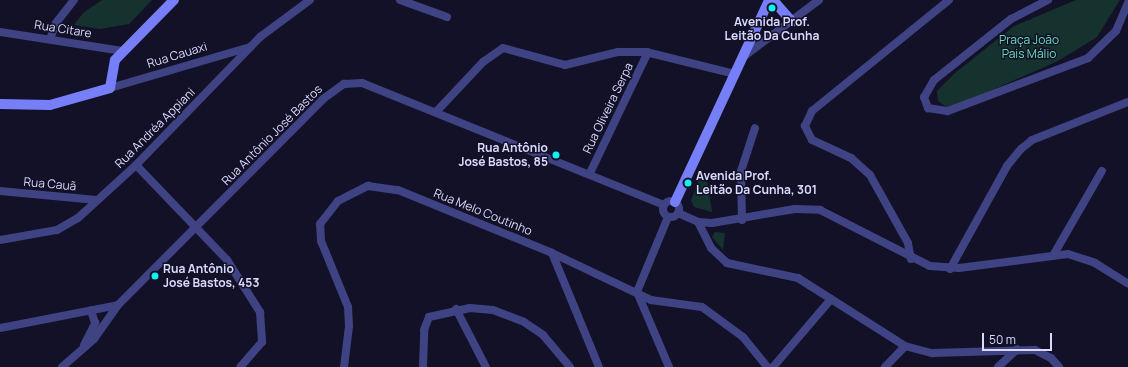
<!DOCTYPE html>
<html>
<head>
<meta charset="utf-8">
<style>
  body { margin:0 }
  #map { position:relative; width:1128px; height:367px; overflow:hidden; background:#131128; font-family:Manrope,sans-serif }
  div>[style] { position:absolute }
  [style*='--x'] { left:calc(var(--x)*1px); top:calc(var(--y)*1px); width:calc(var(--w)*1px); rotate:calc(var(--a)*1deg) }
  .green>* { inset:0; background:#15322e }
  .street>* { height:8px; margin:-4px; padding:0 4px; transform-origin:4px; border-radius:4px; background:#3f4384 }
  .street>.ring { margin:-4px; padding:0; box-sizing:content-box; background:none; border:8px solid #3f4384; border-radius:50% }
  .secondary>* { height:10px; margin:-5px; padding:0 5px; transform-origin:5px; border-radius:5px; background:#777ff8 }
  .dots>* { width:11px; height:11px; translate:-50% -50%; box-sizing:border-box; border:2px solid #131128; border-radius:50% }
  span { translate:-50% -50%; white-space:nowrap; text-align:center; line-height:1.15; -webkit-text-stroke:3px #131128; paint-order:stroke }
  .poi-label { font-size:12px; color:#dbdafd; font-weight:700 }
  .right { translate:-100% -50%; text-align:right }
  .left { translate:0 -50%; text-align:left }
  .street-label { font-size:12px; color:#dbdafd }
  .park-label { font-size:12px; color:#69dab4 }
  .scale { position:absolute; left:982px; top:333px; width:70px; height:18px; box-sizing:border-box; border:2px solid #dbdafd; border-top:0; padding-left:5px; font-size:12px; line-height:14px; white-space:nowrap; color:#dbdafd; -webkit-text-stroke:3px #131128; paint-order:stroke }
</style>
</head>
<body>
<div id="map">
  <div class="green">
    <div style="clip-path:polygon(102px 0,152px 0,129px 24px,100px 29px,74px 25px,83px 13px)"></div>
    <div style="clip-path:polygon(1076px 0,1120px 0,1097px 37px,1058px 61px,949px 109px,938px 101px,937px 91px,955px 73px,1014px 26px)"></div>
    <div style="clip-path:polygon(701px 176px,707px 180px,712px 212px,694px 207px,691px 200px)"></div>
    <div style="clip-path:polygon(715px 232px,725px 233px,723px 250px,712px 237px)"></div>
  </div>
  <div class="street">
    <div style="--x:400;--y:0;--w:50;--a:19.9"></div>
    <div style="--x:1048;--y:0;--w:42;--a:152.8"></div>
    <div style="--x:1011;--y:19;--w:98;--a:141.6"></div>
    <div style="--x:934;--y:80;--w:20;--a:120"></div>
    <div style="--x:924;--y:97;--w:12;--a:70"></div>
    <div style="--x:928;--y:108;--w:20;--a:9"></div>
    <div style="--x:948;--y:111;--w:150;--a:-20.7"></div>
    <div style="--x:1088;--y:58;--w:39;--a:-44"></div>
    <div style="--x:1116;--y:31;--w:30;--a:-67"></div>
    <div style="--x:0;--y:32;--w:124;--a:8.8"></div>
    <div style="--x:50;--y:39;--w:17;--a:-69"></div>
    <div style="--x:56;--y:23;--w:29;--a:-52"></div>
    <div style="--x:743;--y:57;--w:95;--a:-36.9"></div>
    <div style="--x:110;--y:88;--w:146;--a:-16.3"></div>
    <div style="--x:436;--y:112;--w:69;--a:-46.8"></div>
    <div style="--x:483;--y:62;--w:24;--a:-35"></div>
    <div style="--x:503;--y:48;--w:64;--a:15.3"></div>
    <div style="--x:565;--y:65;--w:55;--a:-13.8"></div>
    <div style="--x:618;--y:52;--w:28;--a:0"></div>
    <div style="--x:646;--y:52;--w:92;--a:13.9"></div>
    <div style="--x:136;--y:165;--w:132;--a:46.2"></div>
    <div style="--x:227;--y:260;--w:62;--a:57.6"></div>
    <div style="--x:260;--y:312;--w:30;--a:86"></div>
    <div style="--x:262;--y:342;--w:33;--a:131"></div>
    <div style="--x:590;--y:173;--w:134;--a:-64.4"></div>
    <div style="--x:0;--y:191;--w:97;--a:5.3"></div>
    <div class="ring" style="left:663px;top:201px;width:8px;height:8px"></div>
    <div style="--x:678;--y:213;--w:22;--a:24"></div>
    <div style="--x:698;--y:222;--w:14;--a:4"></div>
    <div style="--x:712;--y:223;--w:84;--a:-9.6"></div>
    <div style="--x:795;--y:209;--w:25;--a:2"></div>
    <div style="--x:820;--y:210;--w:123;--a:27"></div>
    <div style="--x:930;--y:266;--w:29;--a:4"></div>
    <div style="--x:959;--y:268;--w:110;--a:-7.3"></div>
    <div style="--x:1068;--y:254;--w:28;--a:18"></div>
    <div style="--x:1095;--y:263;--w:39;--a:32"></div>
    <div style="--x:668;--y:217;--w:81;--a:112.5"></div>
    <div style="--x:637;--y:292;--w:82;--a:66.9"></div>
    <div style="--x:742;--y:220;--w:49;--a:-91.2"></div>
    <div style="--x:741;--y:171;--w:45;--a:-72"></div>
    <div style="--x:698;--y:222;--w:29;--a:63"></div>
    <div style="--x:711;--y:248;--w:22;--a:43"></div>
    <div style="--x:727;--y:263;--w:73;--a:11.9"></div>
    <div style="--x:798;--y:278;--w:127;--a:32.4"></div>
    <div style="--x:905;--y:346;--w:28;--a:15"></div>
    <div style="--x:932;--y:353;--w:103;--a:-1.7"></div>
    <div style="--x:1035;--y:350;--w:18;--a:27"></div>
    <div style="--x:1051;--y:358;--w:12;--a:48"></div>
    <div style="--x:0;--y:240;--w:58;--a:-10"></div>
    <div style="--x:57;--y:230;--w:24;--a:-30"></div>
    <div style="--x:78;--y:218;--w:79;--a:-42.4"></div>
    <div style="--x:136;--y:165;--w:178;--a:-45.9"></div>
    <div style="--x:260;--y:37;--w:62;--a:-36.5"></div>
    <div style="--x:552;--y:253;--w:123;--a:67.6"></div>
    <div style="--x:1054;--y:254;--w:96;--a:-60"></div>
    <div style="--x:911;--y:259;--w:16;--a:-101"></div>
    <div style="--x:908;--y:243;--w:78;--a:-119.2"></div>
    <div style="--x:870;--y:175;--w:25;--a:-138"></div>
    <div style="--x:851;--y:158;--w:43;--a:-155.2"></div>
    <div style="--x:812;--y:140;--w:16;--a:-117"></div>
    <div style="--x:805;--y:126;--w:17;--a:-65"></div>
    <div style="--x:812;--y:111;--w:176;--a:-39"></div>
    <div style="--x:950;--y:269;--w:118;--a:-61"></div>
    <div style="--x:1007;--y:166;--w:22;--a:-51"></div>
    <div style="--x:1021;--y:149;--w:14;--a:-39"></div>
    <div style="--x:1032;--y:140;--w:103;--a:-21.6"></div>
    <div style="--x:456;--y:309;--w:65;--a:62.7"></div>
    <div style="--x:0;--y:328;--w:120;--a:-11"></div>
    <div style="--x:84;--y:345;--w:25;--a:-63"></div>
    <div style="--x:95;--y:323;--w:13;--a:-108"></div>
    <div style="--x:62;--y:367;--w:43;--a:-41.2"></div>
    <div style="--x:94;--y:339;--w:42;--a:-54.8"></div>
    <div style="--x:118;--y:305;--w:291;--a:-45.1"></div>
    <div style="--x:323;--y:99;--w:26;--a:-36"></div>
    <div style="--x:344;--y:84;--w:18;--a:-3"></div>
    <div style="--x:362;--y:83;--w:326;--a:22"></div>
    <div style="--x:344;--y:367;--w:41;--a:-83"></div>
    <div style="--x:349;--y:326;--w:19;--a:-93"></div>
    <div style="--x:348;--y:307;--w:71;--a:-112.2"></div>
    <div style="--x:321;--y:241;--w:17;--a:-93"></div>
    <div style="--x:320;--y:224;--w:29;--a:-52"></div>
    <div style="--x:338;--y:201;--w:34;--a:-27"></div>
    <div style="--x:368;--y:186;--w:30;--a:8"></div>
    <div style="--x:398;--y:190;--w:166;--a:22.2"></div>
    <div style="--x:552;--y:253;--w:110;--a:25.4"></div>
    <div style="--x:651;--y:300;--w:51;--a:7.8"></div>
    <div style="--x:702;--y:307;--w:51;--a:36.2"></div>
    <div style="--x:743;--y:337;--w:38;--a:51"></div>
    <div style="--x:423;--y:367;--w:37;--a:-88"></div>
    <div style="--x:424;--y:330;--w:14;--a:-69"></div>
    <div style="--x:429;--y:317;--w:42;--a:-12.4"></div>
    <div style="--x:470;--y:308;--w:23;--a:5"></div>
    <div style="--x:493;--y:310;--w:33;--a:21"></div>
    <div style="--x:524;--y:322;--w:23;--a:34"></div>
    <div style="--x:543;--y:335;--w:42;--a:49.8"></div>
    <div style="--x:773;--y:367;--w:89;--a:-49.5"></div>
    <div style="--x:885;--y:367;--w:29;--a:-46"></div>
    <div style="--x:998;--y:367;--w:26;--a:-43"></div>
  </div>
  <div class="secondary">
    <div style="--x:773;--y:0;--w:29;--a:49"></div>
    <div style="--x:0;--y:104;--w:50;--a:1.1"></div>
    <div style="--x:50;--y:105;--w:62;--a:-15.8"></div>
    <div style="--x:110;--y:88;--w:28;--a:-80"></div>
    <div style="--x:115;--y:60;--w:84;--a:-45.5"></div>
    <div style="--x:675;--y:202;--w:223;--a:-65"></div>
  </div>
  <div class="dots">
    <div style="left:772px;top:8px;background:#11f0f2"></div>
    <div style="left:556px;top:155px;background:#11f0f2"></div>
    <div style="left:688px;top:183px;background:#11f0f2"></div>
    <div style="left:155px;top:276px;background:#11f0f2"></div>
  </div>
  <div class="poi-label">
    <span style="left:772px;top:29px">Avenida Prof.<br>Leitão Da Cunha</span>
    <span class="right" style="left:548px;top:155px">Rua Antônio<br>José Bastos, 85</span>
    <span class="left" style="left:696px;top:183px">Avenida Prof.<br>Leitão Da Cunha, 301</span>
    <span class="left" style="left:163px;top:276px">Rua Antônio<br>José Bastos, 453</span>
  </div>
  <div class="street-label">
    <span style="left:63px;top:29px;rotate:9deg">Rua Citare</span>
    <span style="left:177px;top:55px;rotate:-17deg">Rua Cauaxi</span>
    <span style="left:608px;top:108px;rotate:-64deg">Rua Oliveira Serpa</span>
    <span style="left:155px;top:128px;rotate:-45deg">Rua Andréa Appiani</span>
    <span style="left:272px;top:135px;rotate:-45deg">Rua Antônio José Bastos</span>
    <span style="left:50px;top:184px;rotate:5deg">Rua Cauã</span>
    <span style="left:483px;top:212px;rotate:22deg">Rua Melo Coutinho</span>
  </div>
  <div class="park-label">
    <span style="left:1029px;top:47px">Praça João<br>Pais Málio</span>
  </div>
  <div class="scale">50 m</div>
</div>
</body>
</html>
